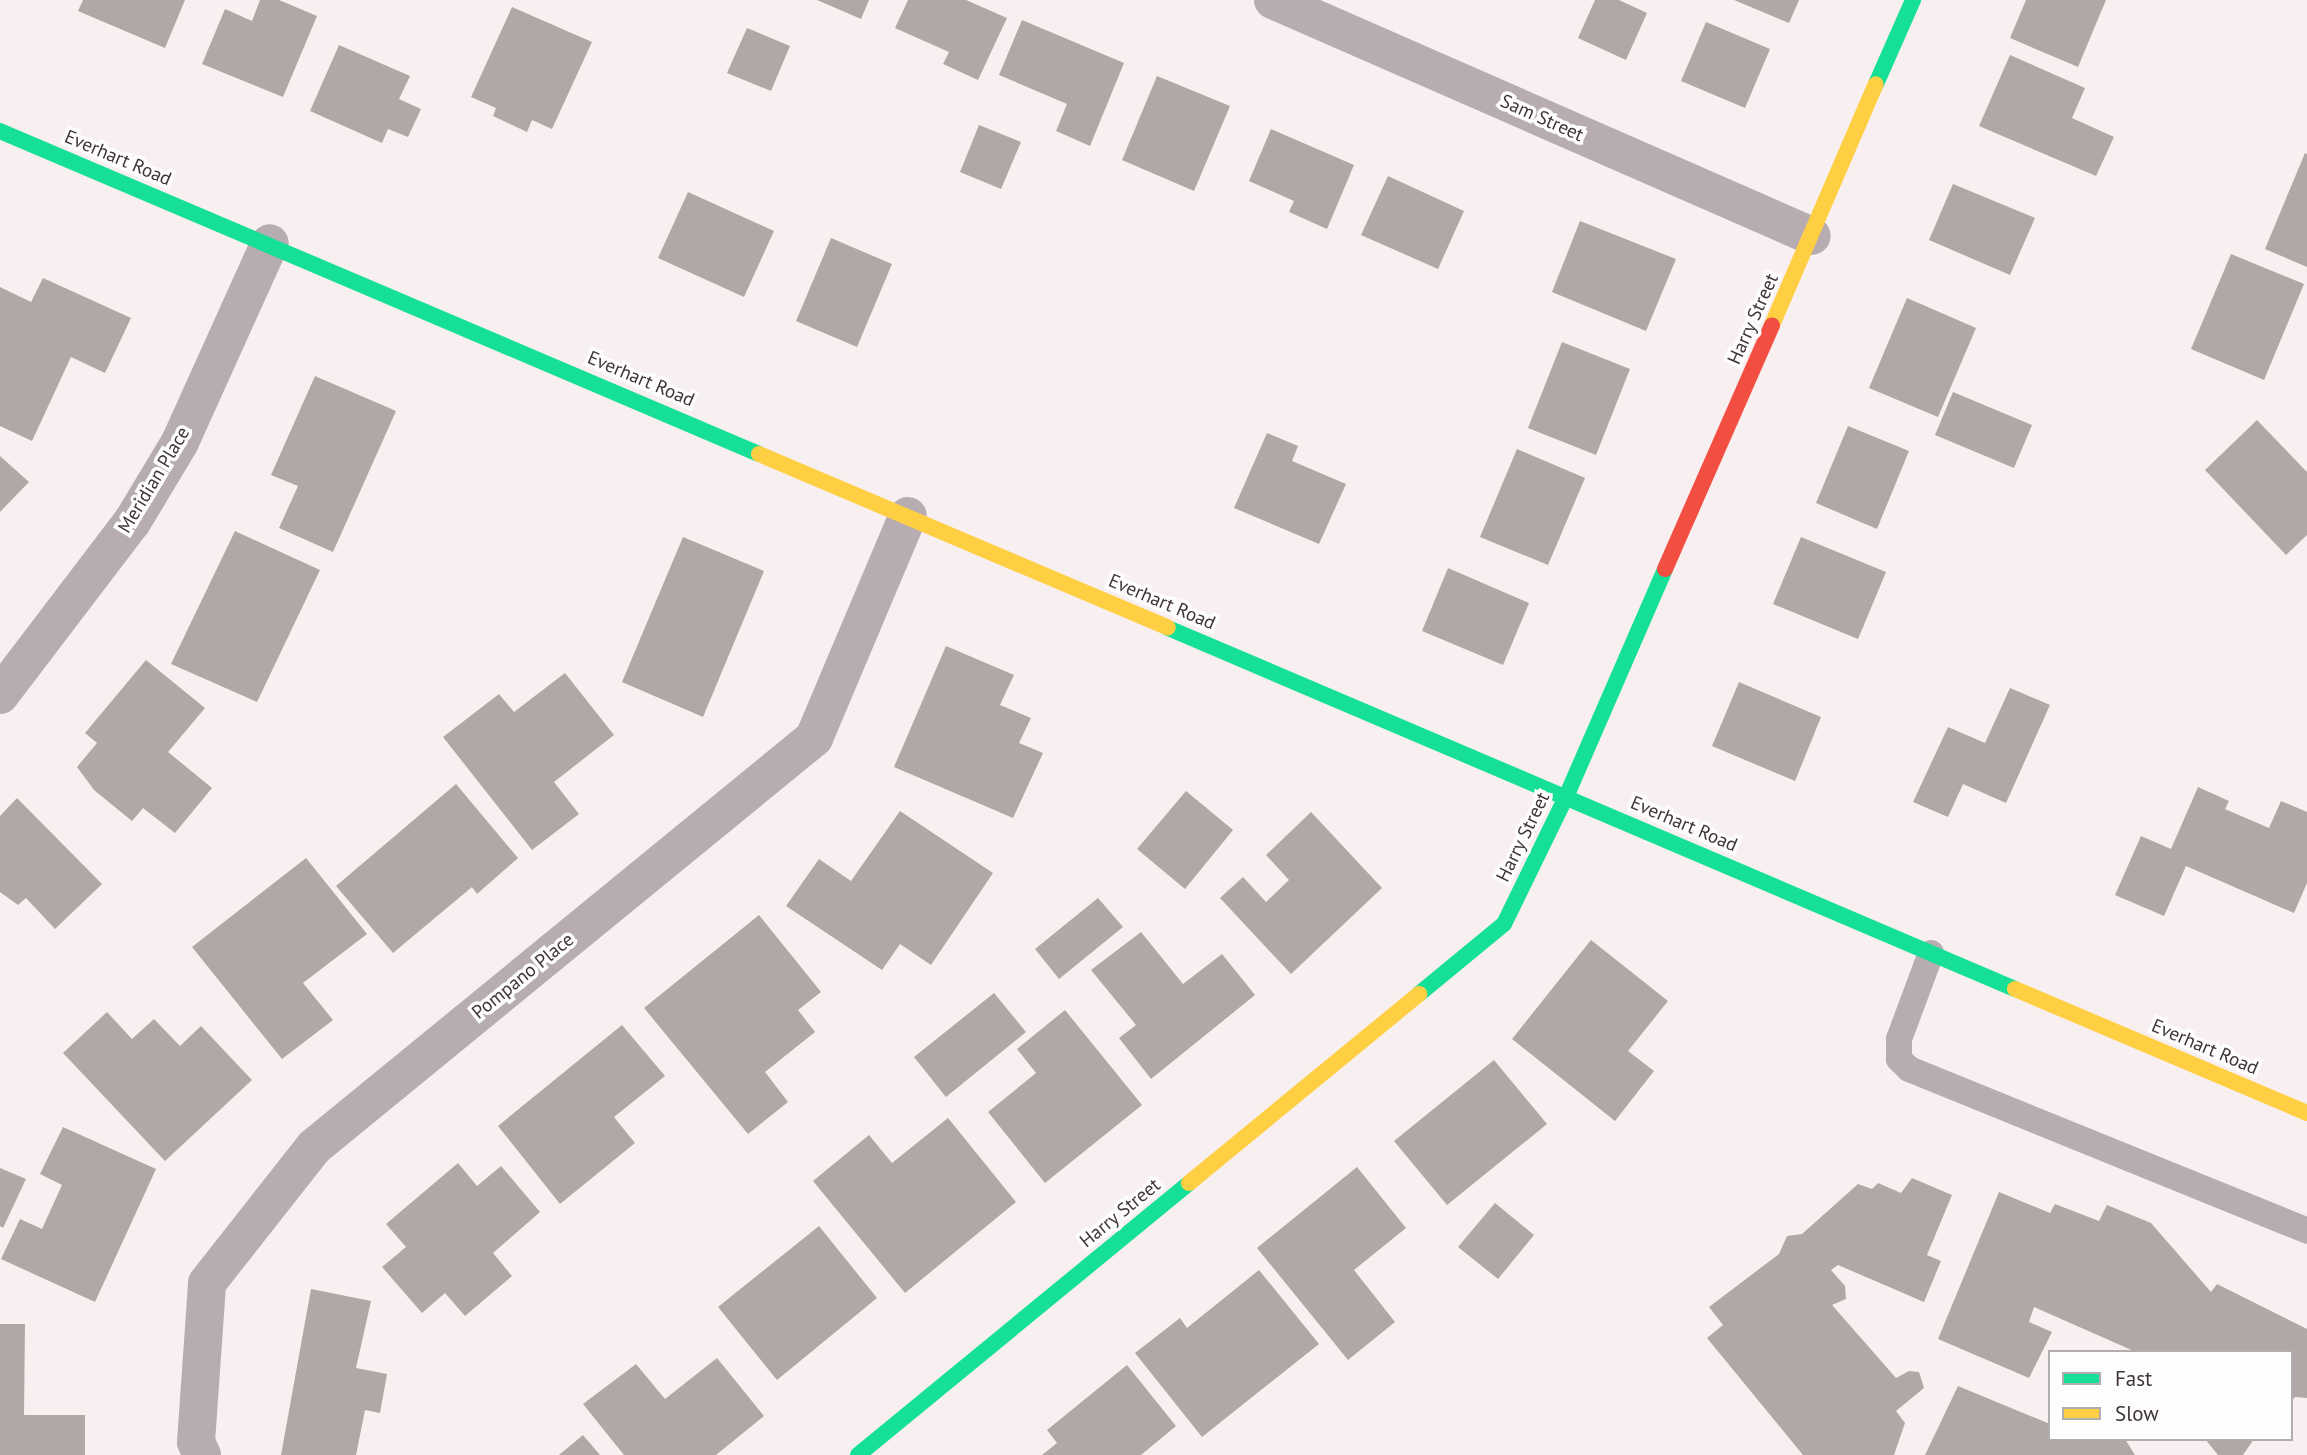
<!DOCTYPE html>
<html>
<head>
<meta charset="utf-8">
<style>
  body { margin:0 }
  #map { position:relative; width:2307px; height:1455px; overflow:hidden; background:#f8eff0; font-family:"PT Sans",sans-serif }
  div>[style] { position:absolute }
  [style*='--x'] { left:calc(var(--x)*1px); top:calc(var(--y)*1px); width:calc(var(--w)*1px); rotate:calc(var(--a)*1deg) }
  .building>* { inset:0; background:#b0a8a6 }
  .lane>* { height:26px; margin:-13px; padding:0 13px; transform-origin:13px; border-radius:13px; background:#b7acb1 }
  .street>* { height:38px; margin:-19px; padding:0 19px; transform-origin:19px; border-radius:19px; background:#b7acb1 }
  .fast>* { height:16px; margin:-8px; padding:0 8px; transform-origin:8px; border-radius:8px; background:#16e098 }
  .slow>* { height:16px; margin:-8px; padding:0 8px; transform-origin:8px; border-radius:8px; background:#ffcf43 }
  .jam>* { height:16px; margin:-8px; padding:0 8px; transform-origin:8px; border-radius:8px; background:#f24e42 }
  span { translate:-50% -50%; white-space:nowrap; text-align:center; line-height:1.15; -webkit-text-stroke:7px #fdfdfd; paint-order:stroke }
  .street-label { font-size:19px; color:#403536 }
  .legend { position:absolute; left:2048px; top:1350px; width:245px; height:91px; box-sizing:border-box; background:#fdfdfd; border:2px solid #b1adad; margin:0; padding:9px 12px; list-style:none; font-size:21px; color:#403536 }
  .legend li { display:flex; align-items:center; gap:14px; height:35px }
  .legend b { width:35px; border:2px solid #b1adad }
</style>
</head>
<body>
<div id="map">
  <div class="building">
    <div style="clip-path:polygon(83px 0,185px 0,165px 48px,78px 11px)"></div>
    <div style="clip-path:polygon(260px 0,279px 0,317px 16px,283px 97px,202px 64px,225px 9px,252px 21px)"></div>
    <div style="clip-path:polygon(817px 0,869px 0,861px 19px)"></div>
    <div style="clip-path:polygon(908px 0,966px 0,1007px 18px,978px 80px,943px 64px,949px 52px,895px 28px)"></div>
    <div style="clip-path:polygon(1595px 0,1619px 0,1647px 13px,1626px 60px,1578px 38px)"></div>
    <div style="clip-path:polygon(1734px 0,1799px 0,1789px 23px)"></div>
    <div style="clip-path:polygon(2026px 0,2106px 0,2078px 67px,2010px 38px)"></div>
    <div style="clip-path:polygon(512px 7px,592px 42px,552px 129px,532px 120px,527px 132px,493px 116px,496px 108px,471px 97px)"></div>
    <div style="clip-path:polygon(1022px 20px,1124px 63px,1090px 146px,1056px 131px,1067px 104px,999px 75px)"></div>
    <div style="clip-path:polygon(1706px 22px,1770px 49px,1745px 108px,1681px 81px)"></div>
    <div style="clip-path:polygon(747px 28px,790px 46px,771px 91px,727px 73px)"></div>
    <div style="clip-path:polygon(339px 45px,410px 76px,399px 99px,421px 109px,408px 137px,388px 129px,382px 143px,310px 111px)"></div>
    <div style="clip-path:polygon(2010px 55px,2085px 88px,2072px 118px,2114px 137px,2096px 176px,1979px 126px)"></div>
    <div style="clip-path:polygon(1157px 76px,1230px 106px,1194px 191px,1122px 160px)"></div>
    <div style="clip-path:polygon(979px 125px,1021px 142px,1001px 189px,960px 172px)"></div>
    <div style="clip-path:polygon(1271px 129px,1354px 165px,1327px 229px,1289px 212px,1294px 201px,1249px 181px)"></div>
    <div style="clip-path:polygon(2305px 153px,2307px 154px,2307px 267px,2265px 249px)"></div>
    <div style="clip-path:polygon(1388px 176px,1464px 211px,1438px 269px,1361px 235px)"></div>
    <div style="clip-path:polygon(1953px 184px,2035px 218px,2010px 275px,1929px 240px)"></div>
    <div style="clip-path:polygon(688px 192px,774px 231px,744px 297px,658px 258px)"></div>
    <div style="clip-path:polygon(1580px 221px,1676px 259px,1646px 331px,1552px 292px)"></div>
    <div style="clip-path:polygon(831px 238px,892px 264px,857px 347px,796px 321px)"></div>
    <div style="clip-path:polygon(2231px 254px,2304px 284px,2264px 380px,2191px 349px)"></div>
    <div style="clip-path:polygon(43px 278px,131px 318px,105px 373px,71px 357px,32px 441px,0 426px,0 287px,31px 302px)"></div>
    <div style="clip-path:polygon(1907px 298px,1976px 328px,1938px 417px,1869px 388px)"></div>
    <div style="clip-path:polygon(1562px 342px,1630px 369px,1596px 455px,1528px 428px)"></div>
    <div style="clip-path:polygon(315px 376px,396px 411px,333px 552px,279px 528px,298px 486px,271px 475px)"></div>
    <div style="clip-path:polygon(1953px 392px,2032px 425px,2014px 468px,1935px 435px)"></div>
    <div style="clip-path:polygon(2257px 420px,2307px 472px,2307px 535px,2286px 555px,2205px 470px)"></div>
    <div style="clip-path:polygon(1848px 426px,1909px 451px,1877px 529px,1816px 503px)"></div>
    <div style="clip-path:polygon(1267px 433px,1298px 446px,1292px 461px,1346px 484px,1319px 544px,1234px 508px)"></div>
    <div style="clip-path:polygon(1517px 449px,1585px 478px,1548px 565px,1480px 537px)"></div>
    <div style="clip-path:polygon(0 456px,29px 482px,0 512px)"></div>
    <div style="clip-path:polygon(235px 531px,320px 570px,257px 702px,171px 664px)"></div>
    <div style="clip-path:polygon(683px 537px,764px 571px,703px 717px,622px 682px)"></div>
    <div style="clip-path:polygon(1801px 537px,1886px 572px,1858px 639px,1773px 604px)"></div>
    <div style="clip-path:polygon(1448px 568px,1529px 603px,1503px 665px,1422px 631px)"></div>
    <div style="clip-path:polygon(946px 646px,1014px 675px,1000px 705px,1031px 718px,1019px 743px,1043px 753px,1013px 818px,894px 767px)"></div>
    <div style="clip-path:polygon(146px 660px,205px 708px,168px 752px,212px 788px,175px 833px,143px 808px,132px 821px,94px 790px,77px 767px,97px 743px,85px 733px)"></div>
    <div style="clip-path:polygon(565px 673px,614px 735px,554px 782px,579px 814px,532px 850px,443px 737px,499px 694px,514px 712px)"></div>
    <div style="clip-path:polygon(1739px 682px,1821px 717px,1795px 781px,1712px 746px)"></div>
    <div style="clip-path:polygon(2010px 688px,2050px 705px,2006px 803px,1963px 784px,1948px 817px,1913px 802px,1948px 727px,1985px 743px)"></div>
    <div style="clip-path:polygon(456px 784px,518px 858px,477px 894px,472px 887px,393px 953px,336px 886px)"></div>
    <div style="clip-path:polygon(2198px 787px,2229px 801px,2225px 809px,2269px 828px,2281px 801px,2307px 812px,2307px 883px,2294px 913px,2186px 866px,2164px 916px,2115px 895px,2141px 836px,2171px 849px)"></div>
    <div style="clip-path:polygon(1186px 791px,1233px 830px,1185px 889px,1137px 849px)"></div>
    <div style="clip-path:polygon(17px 798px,102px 884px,55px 929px,26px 898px,18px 905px,0 892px,0 816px)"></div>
    <div style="clip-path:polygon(900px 811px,993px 873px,931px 965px,900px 944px,882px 970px,786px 906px,819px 859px,851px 881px)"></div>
    <div style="clip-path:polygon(1311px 812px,1382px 888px,1291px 974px,1220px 898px,1243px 877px,1266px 902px,1289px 880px,1266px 855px)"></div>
    <div style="clip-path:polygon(306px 858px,367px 934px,303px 983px,333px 1020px,282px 1059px,192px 947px)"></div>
    <div style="clip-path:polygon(1098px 898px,1123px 927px,1059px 979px,1035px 949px)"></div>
    <div style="clip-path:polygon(759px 915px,821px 992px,798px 1010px,815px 1032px,765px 1072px,788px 1102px,748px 1134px,644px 1008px)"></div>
    <div style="clip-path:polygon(1141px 932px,1183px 984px,1222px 954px,1255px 995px,1151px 1079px,1119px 1038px,1136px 1025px,1091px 970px)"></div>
    <div style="clip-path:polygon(1591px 940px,1668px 1001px,1628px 1051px,1654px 1071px,1615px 1121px,1512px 1039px)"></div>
    <div style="clip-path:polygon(994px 993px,1026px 1032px,946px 1097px,914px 1057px)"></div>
    <div style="clip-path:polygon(1065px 1010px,1142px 1105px,1045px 1183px,988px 1112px,1036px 1073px,1017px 1049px)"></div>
    <div style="clip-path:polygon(107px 1012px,132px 1039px,154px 1019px,180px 1046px,201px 1026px,252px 1080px,165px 1161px,63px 1053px)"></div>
    <div style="clip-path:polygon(622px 1025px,665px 1076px,614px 1117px,635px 1143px,560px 1204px,498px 1126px)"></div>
    <div style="clip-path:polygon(1494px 1060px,1547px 1124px,1447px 1205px,1394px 1141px)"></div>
    <div style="clip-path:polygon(948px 1118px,1016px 1202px,905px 1293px,813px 1181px,869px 1135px,892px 1163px)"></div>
    <div style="clip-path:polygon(63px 1127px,156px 1169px,95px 1302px,1px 1259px,20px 1219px,42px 1229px,62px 1185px,40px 1174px)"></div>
    <div style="clip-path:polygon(458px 1163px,477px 1186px,501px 1166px,540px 1212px,493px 1253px,512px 1276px,465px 1316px,445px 1293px,422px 1313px,382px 1267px,406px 1247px,386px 1224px)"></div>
    <div style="clip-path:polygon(1357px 1167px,1406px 1228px,1354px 1270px,1395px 1322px,1348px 1360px,1257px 1248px)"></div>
    <div style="clip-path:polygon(0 1168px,26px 1179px,3px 1228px,0 1226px)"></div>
    <div style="clip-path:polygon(1912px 1178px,1952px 1195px,1927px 1255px,1941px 1261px,1924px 1302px,1838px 1265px,1831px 1270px,1845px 1286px,1846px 1299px,1832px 1305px,1896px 1378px,1909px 1371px,1919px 1372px,1924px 1388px,1896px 1411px,1905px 1423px,1894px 1455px,1803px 1455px,1707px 1338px,1723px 1325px,1709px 1307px,1779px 1254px,1787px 1236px,1802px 1234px,1858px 1184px,1872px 1189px,1878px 1183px,1901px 1193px)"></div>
    <div style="clip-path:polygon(1999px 1192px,2050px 1213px,2055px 1204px,2099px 1221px,2107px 1205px,2151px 1223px,2211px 1292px,2217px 1284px,2307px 1329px,2307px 1398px,2295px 1397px,2291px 1402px,2291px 1352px,2136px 1352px,2034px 1307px,2029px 1322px,2052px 1332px,2029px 1378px,1938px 1339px)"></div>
    <div style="clip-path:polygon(1495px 1203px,1534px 1235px,1498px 1279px,1458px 1247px)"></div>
    <div style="clip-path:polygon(819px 1226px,877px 1298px,777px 1380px,718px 1307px)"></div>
    <div style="clip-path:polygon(1259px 1270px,1319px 1344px,1202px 1437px,1135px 1353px,1180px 1318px,1187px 1328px)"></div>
    <div style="clip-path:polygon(311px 1289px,371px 1301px,356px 1368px,387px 1374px,380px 1413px,365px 1410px,356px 1455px,281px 1455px)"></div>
    <div style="clip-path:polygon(0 1324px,25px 1324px,24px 1415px,85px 1415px,85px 1455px,0 1455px)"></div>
    <div style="clip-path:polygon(717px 1358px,764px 1416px,716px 1455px,624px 1455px,583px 1404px,636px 1364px,665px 1399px)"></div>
    <div style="clip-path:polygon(1127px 1365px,1176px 1426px,1141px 1455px,1042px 1455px,1057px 1443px,1047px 1430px)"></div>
    <div style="clip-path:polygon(1958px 1386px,2050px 1424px,2050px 1439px,2125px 1439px,2135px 1455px,1925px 1455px)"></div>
    <div style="clip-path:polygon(583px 1435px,600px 1455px,559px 1455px)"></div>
    <div style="clip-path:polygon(2205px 1439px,2254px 1439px,2243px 1455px,2218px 1455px)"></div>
  </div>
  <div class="lane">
    <div style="--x:1931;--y:953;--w:92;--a:110.4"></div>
    <div style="--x:1899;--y:1039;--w:20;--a:90"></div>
    <div style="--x:1899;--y:1059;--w:14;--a:45"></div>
    <div style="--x:1909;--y:1069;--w:430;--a:22.1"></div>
  </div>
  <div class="street">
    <div style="--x:1273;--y:0;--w:588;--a:23.65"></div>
    <div style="--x:0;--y:695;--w:218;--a:-52.7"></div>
    <div style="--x:132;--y:522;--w:93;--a:-59"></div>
    <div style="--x:180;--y:442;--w:218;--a:-65.7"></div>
    <div style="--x:202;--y:1455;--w:14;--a:-115"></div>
    <div style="--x:196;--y:1442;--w:159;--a:-86"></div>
    <div style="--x:207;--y:1283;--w:173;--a:-51.8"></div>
    <div style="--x:314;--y:1147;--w:646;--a:-39.28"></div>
    <div style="--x:814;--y:738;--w:241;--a:-67.1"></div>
  </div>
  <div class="fast">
    <div style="--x:1876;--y:84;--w:92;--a:-66.2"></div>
    <div style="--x:0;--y:131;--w:825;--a:23.05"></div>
    <div style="--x:1168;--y:628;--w:921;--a:23.08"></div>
    <div style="--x:1419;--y:994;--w:110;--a:-39.5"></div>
    <div style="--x:1504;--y:924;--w:141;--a:-64"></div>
    <div style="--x:1566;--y:797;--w:249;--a:-66.5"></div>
    <div style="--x:858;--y:1455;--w:428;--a:-39.4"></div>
  </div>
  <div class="slow">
    <div style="--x:1772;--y:325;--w:262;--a:-66.7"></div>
    <div style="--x:759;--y:454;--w:444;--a:23"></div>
    <div style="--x:2015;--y:989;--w:317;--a:23"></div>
    <div style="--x:1189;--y:1183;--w:298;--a:-39.4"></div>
  </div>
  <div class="jam">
    <div style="--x:1665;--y:569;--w:266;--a:-66.3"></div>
  </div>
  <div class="street-label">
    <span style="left:1542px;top:118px;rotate:24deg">Sam Street</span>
    <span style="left:118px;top:158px;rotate:23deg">Everhart Road</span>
    <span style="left:1753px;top:319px;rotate:-66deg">Harry Street</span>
    <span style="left:641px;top:379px;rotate:23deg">Everhart Road</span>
    <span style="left:154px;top:480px;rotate:-59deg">Meridian Place</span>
    <span style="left:1162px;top:602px;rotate:23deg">Everhart Road</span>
    <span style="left:1684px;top:824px;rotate:23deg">Everhart Road</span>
    <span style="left:1523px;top:837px;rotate:-64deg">Harry Street</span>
    <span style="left:523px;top:976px;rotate:-39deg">Pompano Place</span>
    <span style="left:2205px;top:1047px;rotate:23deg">Everhart Road</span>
    <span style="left:1120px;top:1213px;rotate:-39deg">Harry Street</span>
  </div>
  <ul class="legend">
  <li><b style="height:9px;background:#16e098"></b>Fast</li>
  <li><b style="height:9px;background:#ffcf43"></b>Slow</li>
  </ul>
</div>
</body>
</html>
